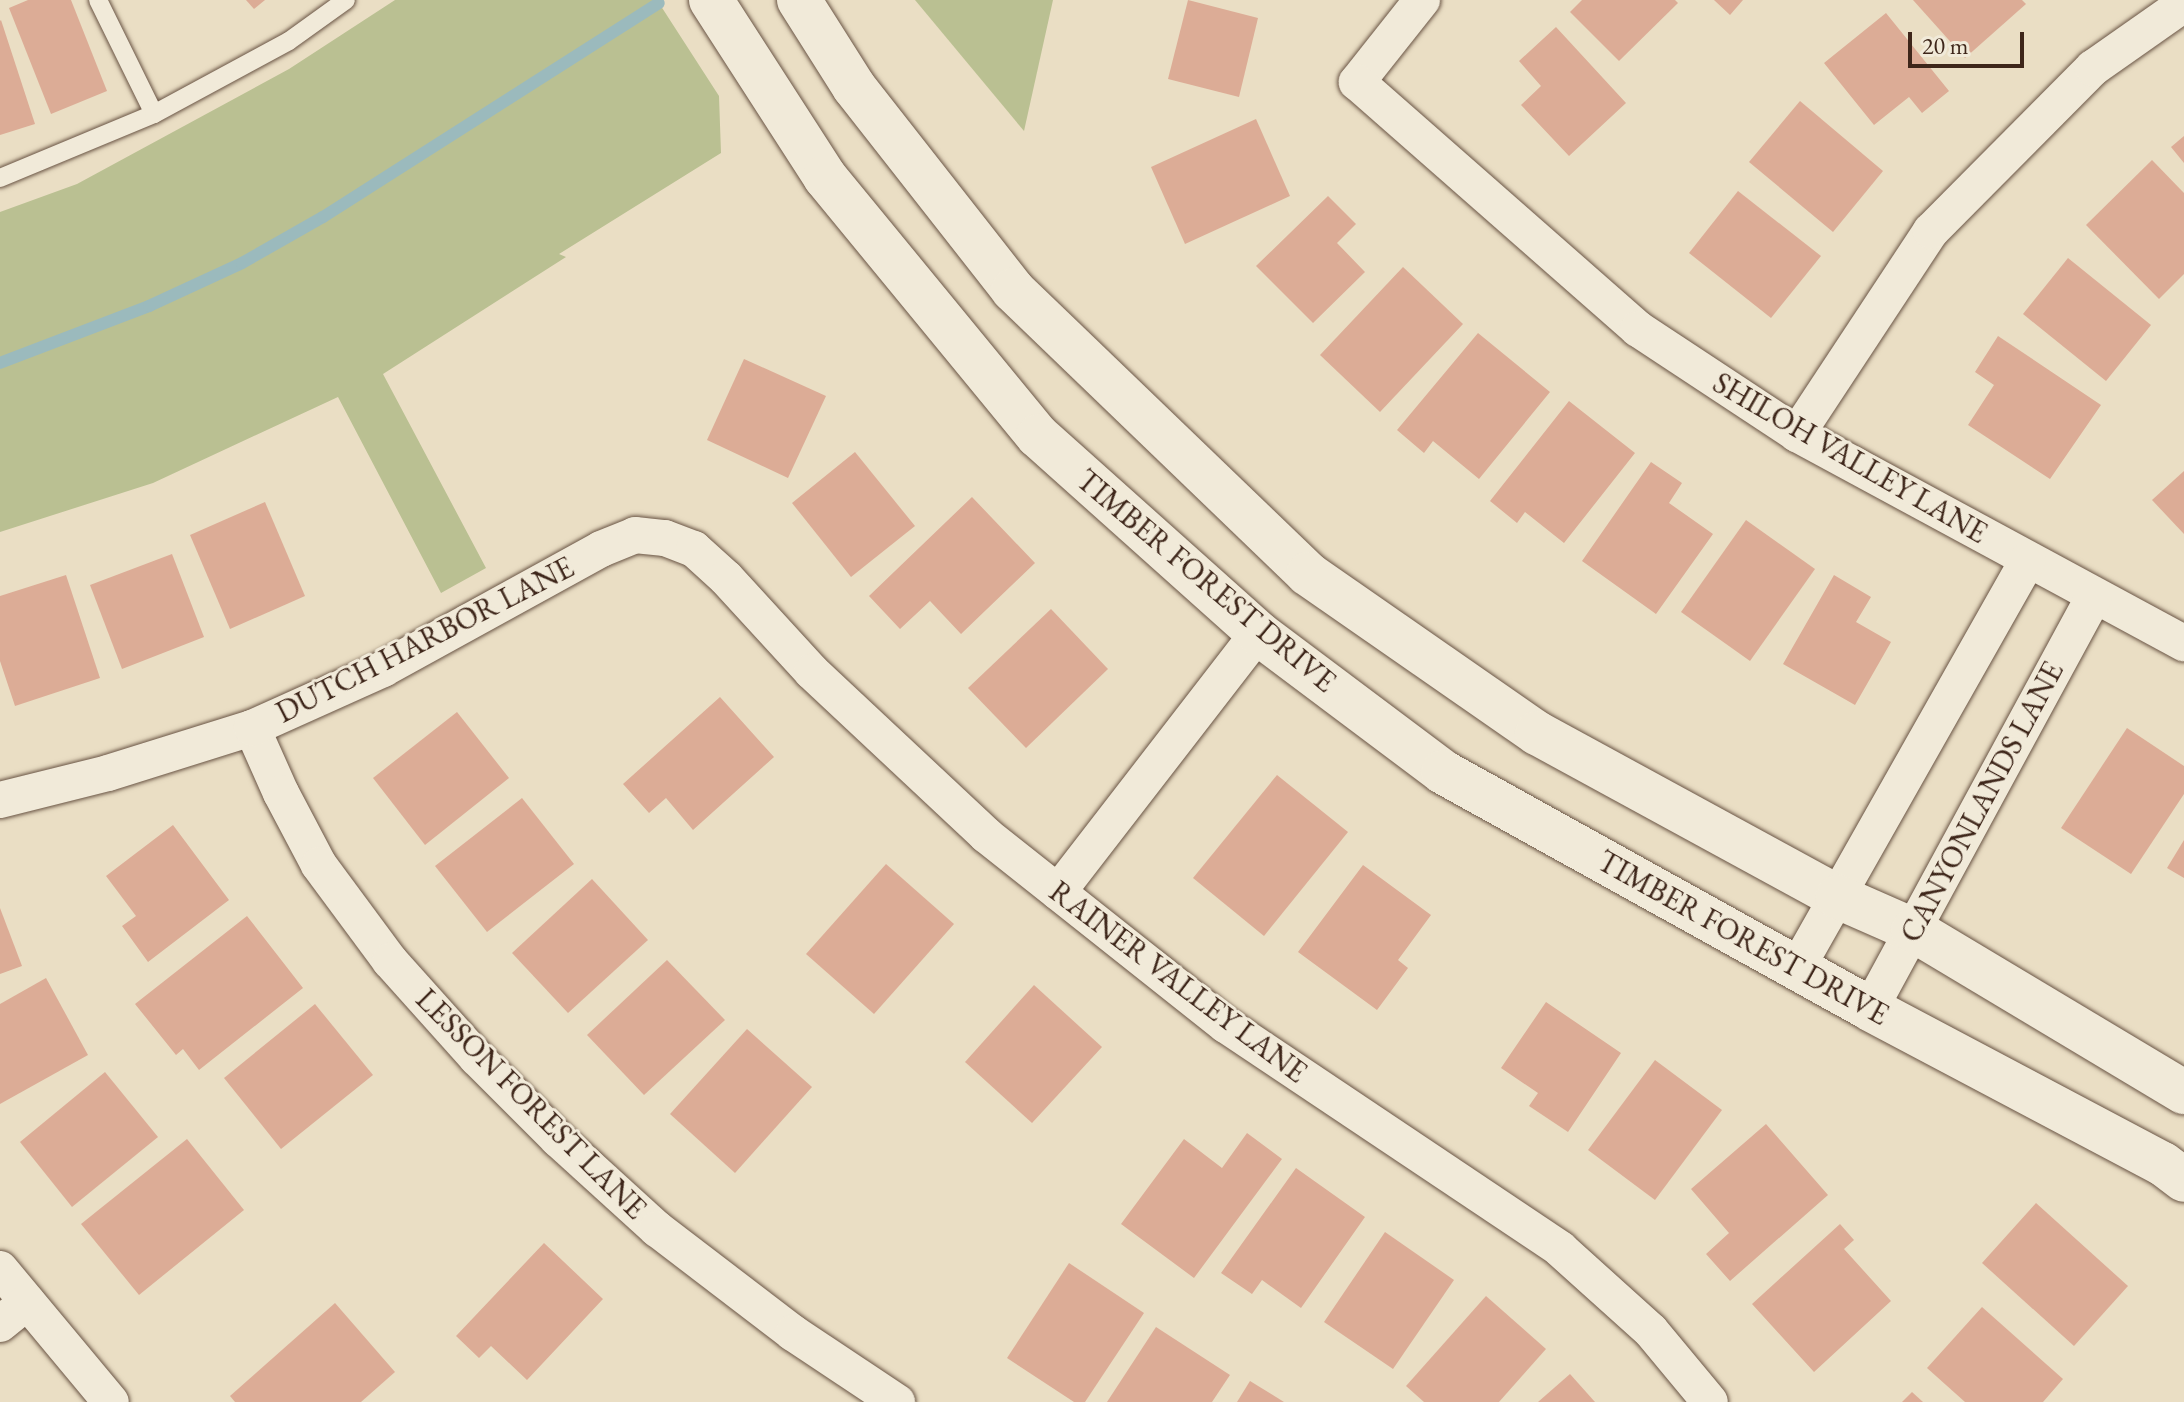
<!DOCTYPE html>
<html>
<head>
<meta charset="utf-8">
<style>
  body { margin:0 }
  #map { position:relative; width:2184px; height:1402px; overflow:hidden; background:#eadec4; font-family:"EB Garamond",serif }
  div>[style] { position:absolute }
  [style*='--x'] { left:calc(var(--x)*1px); top:calc(var(--y)*1px); width:calc(var(--w)*1px); rotate:calc(var(--a)*1deg) }
  .green>* { inset:0; background:#bac092 }
  .stream>* { height:12px; margin:-6px; padding:0 6px; transform-origin:6px; border-radius:6px; background:#9bbabd }
  .building>* { inset:0; background:#dcac96 }
  .roads { filter:drop-shadow(0 0 2px #695444) drop-shadow(0 0 2px #695444) }
  .service>* { height:18px; margin:-9px; padding:0 9px; transform-origin:9px; border-radius:9px; background:#f1ead9 }
  .minor>* { height:36px; margin:-18px; padding:0 18px; transform-origin:18px; border-radius:18px; background:#f1ead9 }
  .secondary>* { height:44px; margin:-22px; padding:0 22px; transform-origin:22px; border-radius:22px; background:#f1ead9 }
  span { translate:-50% -50%; white-space:nowrap; text-align:center; line-height:1.15; -webkit-text-stroke:6px #f1ead9; paint-order:stroke }
  .street-label { font-size:30px; color:#3e261a }
  .scale { position:absolute; left:1908px; top:32px; width:116px; height:36px; box-sizing:border-box; border:4px solid #3e261a; border-top:0; padding-left:10px; font-size:24px; line-height:28px; white-space:nowrap; color:#3e261a; -webkit-text-stroke:6px #f1ead9; paint-order:stroke }
</style>
</head>
<body>
<div id="map">
  <div class="green">
    <div style="clip-path:polygon(395px 0,657px 0,719px 96px,721px 153px,559px 254px,566px 257px,383px 374px,486px 568px,441px 593px,338px 397px,153px 483px,0 532px,0 212px,77px 184px,289px 69px)"></div>
    <div style="clip-path:polygon(915px 0,1053px 0,1024px 131px)"></div>
  </div>
  <div class="stream">
    <div style="--x:0;--y:363;--w:160;--a:-20.9"></div>
    <div style="--x:149;--y:306;--w:102;--a:-24.8"></div>
    <div style="--x:242;--y:263;--w:93;--a:-29.6"></div>
    <div style="--x:323;--y:217;--w:398;--a:-32.5"></div>
  </div>
  <div class="building">
    <div style="clip-path:polygon(28px 0,71px 0,107px 91px,51px 114px,9px 8px)"></div>
    <div style="clip-path:polygon(246px 0,265px 0,254px 9px)"></div>
    <div style="clip-path:polygon(1188px 0,1258px 18px,1239px 97px,1168px 79px)"></div>
    <div style="clip-path:polygon(1582px 0,1675px 0,1678px 3px,1619px 61px,1570px 12px)"></div>
    <div style="clip-path:polygon(1714px 0,1743px 0,1730px 15px)"></div>
    <div style="clip-path:polygon(1913px 0,2022px 0,2026px 4px,1965px 58px)"></div>
    <div style="clip-path:polygon(1886px 13px,1949px 91px,1922px 113px,1909px 97px,1874px 125px,1824px 63px)"></div>
    <div style="clip-path:polygon(1px 20px,35px 124px,0 135px,0 21px)"></div>
    <div style="clip-path:polygon(1556px 27px,1626px 103px,1569px 156px,1521px 105px,1541px 86px,1519px 61px)"></div>
    <div style="clip-path:polygon(1800px 101px,1883px 171px,1833px 232px,1749px 162px)"></div>
    <div style="clip-path:polygon(1256px 119px,1290px 196px,1185px 244px,1151px 167px)"></div>
    <div style="clip-path:polygon(2184px 136px,2184px 163px,2171px 147px)"></div>
    <div style="clip-path:polygon(2152px 160px,2184px 193px,2184px 274px,2159px 299px,2086px 225px)"></div>
    <div style="clip-path:polygon(1738px 191px,1821px 256px,1771px 318px,1689px 253px)"></div>
    <div style="clip-path:polygon(1328px 196px,1356px 224px,1337px 243px,1365px 272px,1313px 323px,1256px 266px)"></div>
    <div style="clip-path:polygon(2068px 258px,2151px 325px,2106px 381px,2023px 314px)"></div>
    <div style="clip-path:polygon(1403px 267px,1463px 324px,1380px 412px,1320px 355px)"></div>
    <div style="clip-path:polygon(1478px 333px,1550px 392px,1479px 479px,1433px 441px,1424px 453px,1397px 430px)"></div>
    <div style="clip-path:polygon(1998px 336px,2101px 405px,2050px 479px,1968px 425px,1994px 385px,1975px 372px)"></div>
    <div style="clip-path:polygon(744px 359px,826px 396px,788px 478px,707px 440px)"></div>
    <div style="clip-path:polygon(1569px 401px,1635px 453px,1564px 543px,1525px 512px,1517px 523px,1490px 501px)"></div>
    <div style="clip-path:polygon(855px 452px,915px 526px,851px 577px,792px 503px)"></div>
    <div style="clip-path:polygon(1651px 462px,1682px 483px,1669px 503px,1713px 534px,1656px 614px,1582px 561px)"></div>
    <div style="clip-path:polygon(2184px 471px,2184px 534px,2152px 500px)"></div>
    <div style="clip-path:polygon(972px 497px,1035px 563px,961px 634px,930px 601px,900px 629px,869px 596px)"></div>
    <div style="clip-path:polygon(265px 502px,305px 596px,230px 629px,190px 535px)"></div>
    <div style="clip-path:polygon(1746px 520px,1815px 569px,1750px 661px,1681px 612px)"></div>
    <div style="clip-path:polygon(172px 554px,204px 637px,122px 669px,90px 585px)"></div>
    <div style="clip-path:polygon(66px 575px,100px 678px,15px 706px,0 661px,0 596px)"></div>
    <div style="clip-path:polygon(1834px 575px,1871px 597px,1856px 622px,1891px 642px,1855px 705px,1783px 664px)"></div>
    <div style="clip-path:polygon(1051px 609px,1108px 669px,1026px 748px,968px 688px)"></div>
    <div style="clip-path:polygon(720px 697px,774px 757px,693px 830px,666px 798px,649px 813px,623px 784px)"></div>
    <div style="clip-path:polygon(457px 712px,509px 778px,425px 845px,373px 778px)"></div>
    <div style="clip-path:polygon(2127px 728px,2184px 766px,2184px 794px,2131px 874px,2061px 828px)"></div>
    <div style="clip-path:polygon(1277px 775px,1348px 832px,1264px 936px,1193px 878px)"></div>
    <div style="clip-path:polygon(522px 798px,574px 864px,487px 932px,435px 866px)"></div>
    <div style="clip-path:polygon(173px 825px,229px 900px,148px 962px,122px 926px,136px 916px,106px 876px)"></div>
    <div style="clip-path:polygon(2184px 840px,2184px 878px,2167px 868px)"></div>
    <div style="clip-path:polygon(886px 864px,954px 924px,874px 1014px,806px 954px)"></div>
    <div style="clip-path:polygon(1363px 865px,1431px 915px,1398px 960px,1408px 968px,1377px 1010px,1298px 952px)"></div>
    <div style="clip-path:polygon(592px 879px,648px 940px,568px 1013px,512px 953px)"></div>
    <div style="clip-path:polygon(0 908px,22px 966px,0 974px)"></div>
    <div style="clip-path:polygon(247px 916px,303px 988px,199px 1070px,183px 1049px,176px 1055px,135px 1004px)"></div>
    <div style="clip-path:polygon(667px 960px,725px 1020px,644px 1095px,587px 1035px)"></div>
    <div style="clip-path:polygon(46px 978px,88px 1055px,0 1104px,0 1004px)"></div>
    <div style="clip-path:polygon(1034px 985px,1102px 1047px,1032px 1123px,965px 1062px)"></div>
    <div style="clip-path:polygon(1546px 1002px,1621px 1053px,1568px 1132px,1529px 1106px,1538px 1093px,1501px 1068px)"></div>
    <div style="clip-path:polygon(315px 1004px,373px 1075px,281px 1149px,224px 1078px)"></div>
    <div style="clip-path:polygon(747px 1029px,812px 1087px,735px 1173px,670px 1114px)"></div>
    <div style="clip-path:polygon(1655px 1060px,1722px 1110px,1655px 1200px,1588px 1150px)"></div>
    <div style="clip-path:polygon(105px 1072px,158px 1137px,72px 1207px,20px 1142px)"></div>
    <div style="clip-path:polygon(1766px 1124px,1828px 1195px,1730px 1281px,1706px 1254px,1729px 1233px,1691px 1189px)"></div>
    <div style="clip-path:polygon(1247px 1133px,1282px 1159px,1194px 1278px,1121px 1224px,1184px 1139px,1222px 1168px)"></div>
    <div style="clip-path:polygon(187px 1139px,244px 1210px,139px 1295px,81px 1224px)"></div>
    <div style="clip-path:polygon(1296px 1168px,1365px 1217px,1301px 1308px,1262px 1280px,1252px 1294px,1221px 1273px)"></div>
    <div style="clip-path:polygon(2036px 1203px,2128px 1286px,2074px 1346px,1982px 1263px)"></div>
    <div style="clip-path:polygon(1840px 1224px,1854px 1240px,1844px 1249px,1891px 1301px,1814px 1372px,1752px 1304px)"></div>
    <div style="clip-path:polygon(1385px 1232px,1454px 1280px,1393px 1369px,1324px 1322px)"></div>
    <div style="clip-path:polygon(544px 1243px,603px 1299px,527px 1380px,491px 1346px,479px 1358px,456px 1336px)"></div>
    <div style="clip-path:polygon(1069px 1263px,1144px 1313px,1085px 1402px,1074px 1402px,1007px 1358px)"></div>
    <div style="clip-path:polygon(1486px 1296px,1546px 1349px,1499px 1402px,1424px 1402px,1406px 1386px)"></div>
    <div style="clip-path:polygon(335px 1303px,395px 1372px,361px 1402px,235px 1402px,230px 1396px)"></div>
    <div style="clip-path:polygon(1982px 1307px,2063px 1379px,2043px 1402px,1965px 1402px,1927px 1368px)"></div>
    <div style="clip-path:polygon(1156px 1327px,1230px 1375px,1212px 1402px,1107px 1402px)"></div>
    <div style="clip-path:polygon(1570px 1374px,1595px 1402px,1538px 1402px)"></div>
    <div style="clip-path:polygon(1250px 1381px,1284px 1402px,1237px 1402px)"></div>
    <div style="clip-path:polygon(1912px 1392px,1923px 1402px,1902px 1402px)"></div>
  </div>
  <div class="roads">
    <div class="service">
      <div style="--x:98;--y:0;--w:127;--a:63.8"></div>
      <div style="--x:0;--y:178;--w:167;--a:-22.6"></div>
      <div style="--x:154;--y:114;--w:153;--a:-28.4"></div>
      <div style="--x:289;--y:41;--w:70;--a:-35.7"></div>
    </div>
    <div class="minor">
      <div style="--x:1422;--y:0;--w:105;--a:128.4"></div>
      <div style="--x:1357;--y:82;--w:374;--a:41.3"></div>
      <div style="--x:1638;--y:329;--w:191;--a:33.4"></div>
      <div style="--x:1797;--y:434;--w:440;--a:28.4"></div>
      <div style="--x:1797;--y:434;--w:243;--a:-56.6"></div>
      <div style="--x:1931;--y:231;--w:230;--a:-45.2"></div>
      <div style="--x:2093;--y:68;--w:111;--a:-35.1"></div>
      <div style="--x:252;--y:728;--w:71;--a:66"></div>
      <div style="--x:281;--y:793;--w:81;--a:62.2"></div>
      <div style="--x:319;--y:865;--w:119;--a:53.5"></div>
      <div style="--x:390;--y:961;--w:130;--a:48.1"></div>
      <div style="--x:477;--y:1058;--w:115;--a:45"></div>
      <div style="--x:558;--y:1139;--w:134;--a:42.3"></div>
      <div style="--x:657;--y:1229;--w:171;--a:37.4"></div>
      <div style="--x:793;--y:1333;--w:125;--a:33.6"></div>
      <div style="--x:0;--y:800;--w:111;--a:-14"></div>
      <div style="--x:108;--y:773;--w:151;--a:-17.4"></div>
      <div style="--x:252;--y:728;--w:144;--a:-24.2"></div>
      <div style="--x:383;--y:669;--w:249;--a:-28.8"></div>
      <div style="--x:601;--y:549;--w:37;--a:-22"></div>
      <div style="--x:635;--y:535;--w:30;--a:6"></div>
      <div style="--x:665;--y:538;--w:31;--a:21"></div>
      <div style="--x:694;--y:549;--w:43;--a:42.2"></div>
      <div style="--x:726;--y:578;--w:127;--a:47.5"></div>
      <div style="--x:812;--y:672;--w:238;--a:43.1"></div>
      <div style="--x:986;--y:835;--w:306;--a:38.4"></div>
      <div style="--x:1226;--y:1025;--w:402;--a:33.8"></div>
      <div style="--x:1560;--y:1249;--w:122;--a:42"></div>
      <div style="--x:1651;--y:1331;--w:92;--a:50.3"></div>
      <div style="--x:1058;--y:892;--w:327;--a:-52.3"></div>
      <div style="--x:1797;--y:968;--w:469;--a:-60.5"></div>
      <div style="--x:1870;--y:1009;--w:470;--a:-61.5"></div>
      <div style="--x:0;--y:1269;--w:173;--a:50.2"></div>
      <div style="--x:0;--y:1324;--w:35;--a:-39"></div>
    </div>
    <div class="secondary">
      <div style="--x:711;--y:0;--w:211;--a:57.2"></div>
      <div style="--x:825;--y:177;--w:335;--a:50.6"></div>
      <div style="--x:1038;--y:436;--w:295;--a:41.8"></div>
      <div style="--x:1258;--y:633;--w:231;--a:36.9"></div>
      <div style="--x:1443;--y:772;--w:488;--a:29"></div>
      <div style="--x:1870;--y:1009;--w:331;--a:27.9"></div>
      <div style="--x:2163;--y:1164;--w:26;--a:37"></div>
      <div style="--x:799;--y:0;--w:103;--a:57.7"></div>
      <div style="--x:854;--y:87;--w:258;--a:51.9"></div>
      <div style="--x:1013;--y:290;--w:409;--a:43.9"></div>
      <div style="--x:1308;--y:574;--w:279;--a:34.8"></div>
      <div style="--x:1537;--y:733;--w:343;--a:28.6"></div>
      <div style="--x:1838;--y:897;--w:82;--a:23.7"></div>
      <div style="--x:1913;--y:930;--w:316;--a:30.9"></div>
    </div>
  </div>
  <div class="street-label">
    <span style="left:1850px;top:458px;rotate:30deg">SHILOH VALLEY LANE</span>
    <span style="left:1206px;top:581px;rotate:40deg">TIMBER FOREST DRIVE</span>
    <span style="left:425px;top:640px;rotate:-27deg">DUTCH HARBOR LANE</span>
    <span style="left:1982px;top:802px;rotate:-62deg">CANYONLANDS LANE</span>
    <span style="left:1743px;top:938px;rotate:29deg">TIMBER FOREST DRIVE</span>
    <span style="left:1178px;top:982px;rotate:37deg">RAINER VALLEY LANE</span>
    <span style="left:531px;top:1104px;rotate:45deg">LESSON FOREST LANE</span>
  </div>
  <div class="scale">20 m</div>
</div>
</body>
</html>
